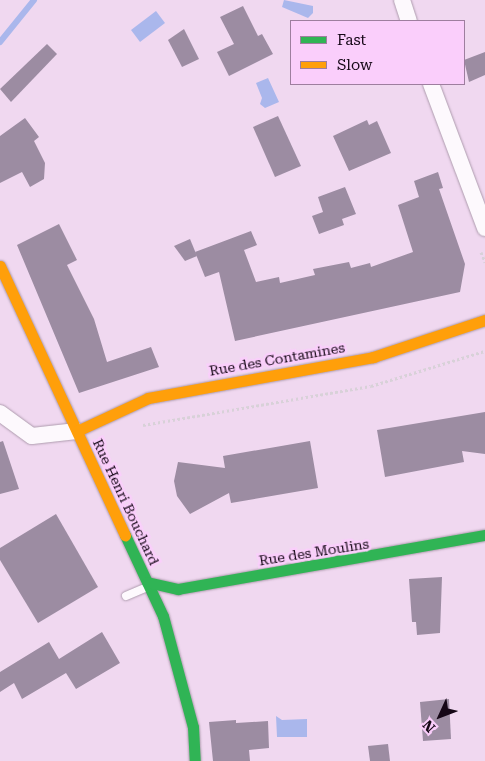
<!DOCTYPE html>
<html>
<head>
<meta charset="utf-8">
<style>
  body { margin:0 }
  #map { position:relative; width:485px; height:761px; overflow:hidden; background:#f0d8f0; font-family:"Roboto Serif",serif }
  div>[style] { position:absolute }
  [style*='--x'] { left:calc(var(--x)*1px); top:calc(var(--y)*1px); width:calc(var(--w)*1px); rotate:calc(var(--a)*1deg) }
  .water>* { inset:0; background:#aab7ec }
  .stream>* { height:6px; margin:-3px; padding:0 3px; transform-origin:3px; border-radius:3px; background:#aab7ec }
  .building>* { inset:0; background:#9c8ca2 }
  .path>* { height:3px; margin-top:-1.5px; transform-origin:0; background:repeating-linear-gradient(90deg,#d8d1d8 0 2.5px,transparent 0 5px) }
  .roads { filter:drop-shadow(0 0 1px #ae9cae) drop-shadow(0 0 1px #ae9cae) }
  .lane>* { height:8px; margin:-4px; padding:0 4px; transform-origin:4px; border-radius:4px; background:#fdf9fd }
  .street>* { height:16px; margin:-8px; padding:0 8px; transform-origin:8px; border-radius:8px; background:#fdf9fd }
  .fast>* { height:11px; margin:-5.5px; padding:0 5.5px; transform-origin:5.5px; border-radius:5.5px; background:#30b455 }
  .slow>* { height:11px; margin:-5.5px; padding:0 5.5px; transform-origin:5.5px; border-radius:5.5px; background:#ff9f0a }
  span { translate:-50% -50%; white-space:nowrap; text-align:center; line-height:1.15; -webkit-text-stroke:5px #facefb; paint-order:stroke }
  .street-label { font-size:14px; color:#150716 }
  .legend { position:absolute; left:290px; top:20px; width:175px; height:65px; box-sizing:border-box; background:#facefb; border:1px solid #9e7e9f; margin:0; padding:6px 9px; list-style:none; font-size:15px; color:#150716 }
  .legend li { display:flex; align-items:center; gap:10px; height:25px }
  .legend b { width:25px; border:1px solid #9e7e9f }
  .north { position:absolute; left:415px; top:691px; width:50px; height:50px; -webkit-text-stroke:4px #facefb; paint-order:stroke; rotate:227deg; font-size:14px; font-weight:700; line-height:20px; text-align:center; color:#150716 }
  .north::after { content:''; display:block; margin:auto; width:18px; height:22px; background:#150716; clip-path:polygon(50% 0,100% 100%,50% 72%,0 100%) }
</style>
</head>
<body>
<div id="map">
  <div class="water">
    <div style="clip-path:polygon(284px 0,313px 6px,313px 13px,308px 18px,282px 7px)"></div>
    <div style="clip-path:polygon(156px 11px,165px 23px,140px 42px,131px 30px)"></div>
    <div style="clip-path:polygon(268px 78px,279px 102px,265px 108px,260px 104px,262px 98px,256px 83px)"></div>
    <div style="clip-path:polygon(276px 716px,282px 720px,307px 719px,307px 737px,277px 737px)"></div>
  </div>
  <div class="stream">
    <div style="--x:0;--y:42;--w:54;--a:-51"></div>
  </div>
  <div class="building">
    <div style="clip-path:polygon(243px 6px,258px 36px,262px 34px,273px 54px,229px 76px,217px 52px,234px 44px,220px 17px)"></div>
    <div style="clip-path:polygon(184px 29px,199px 59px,182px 67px,168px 40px)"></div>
    <div style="clip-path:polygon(47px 44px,57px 54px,11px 102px,0 89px)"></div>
    <div style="clip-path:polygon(485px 52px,485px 75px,469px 82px,464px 60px)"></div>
    <div style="clip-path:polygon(278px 116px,301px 166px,275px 177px,253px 127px)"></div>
    <div style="clip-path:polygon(25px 118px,39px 137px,34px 141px,45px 163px,44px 179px,30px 187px,22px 172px,0 183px,0 136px)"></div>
    <div style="clip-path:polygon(367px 120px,369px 125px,377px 121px,391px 153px,349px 171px,333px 136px)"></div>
    <div style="clip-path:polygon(438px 172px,443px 188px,439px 189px,465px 264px,460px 292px,235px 341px,219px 272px,205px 277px,195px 252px,251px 231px,257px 245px,244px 250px,256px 282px,279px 277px,280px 283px,315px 275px,313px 269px,349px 262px,351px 268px,370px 263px,371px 267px,413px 252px,398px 205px,419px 197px,414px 181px)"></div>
    <div style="clip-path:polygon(345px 187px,356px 214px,342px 219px,344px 225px,319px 234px,312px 216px,323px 212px,318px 197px)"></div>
    <div style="clip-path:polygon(59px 224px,77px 260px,67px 265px,94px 319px,107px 362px,151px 347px,159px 367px,79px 393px,17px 245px)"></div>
    <div style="clip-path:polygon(190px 239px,197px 256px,185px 261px,174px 246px)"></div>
    <div style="clip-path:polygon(485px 412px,485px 454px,462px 451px,464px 462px,385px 477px,377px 430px)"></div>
    <div style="clip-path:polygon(3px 441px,19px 489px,0 494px,0 442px)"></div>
    <div style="clip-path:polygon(310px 441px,318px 488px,231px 503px,229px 493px,190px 514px,177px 496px,174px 481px,178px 462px,225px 468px,223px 456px)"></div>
    <div style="clip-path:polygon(56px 514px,98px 587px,38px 623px,0 560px,0 548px)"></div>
    <div style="clip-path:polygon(442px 577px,440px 633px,417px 635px,416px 622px,412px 622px,409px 579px)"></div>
    <div style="clip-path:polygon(102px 632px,120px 663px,76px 689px,66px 673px,22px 699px,14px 683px,0 692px,0 672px,49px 642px,59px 659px)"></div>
    <div style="clip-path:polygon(449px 699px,451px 739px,423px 741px,420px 702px)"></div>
    <div style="clip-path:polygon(236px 720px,236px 723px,268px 721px,269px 748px,249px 750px,250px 761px,213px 761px,209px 722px)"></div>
    <div style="clip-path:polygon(388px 744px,390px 761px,370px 761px,368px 746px)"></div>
  </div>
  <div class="path">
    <div style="--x:481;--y:252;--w:11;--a:68"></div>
    <div style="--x:143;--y:425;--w:231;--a:-9.7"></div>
    <div style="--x:371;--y:386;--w:119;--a:-17.1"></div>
  </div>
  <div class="roads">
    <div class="lane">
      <div style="--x:126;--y:596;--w:23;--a:-23"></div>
    </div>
    <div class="street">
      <div style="--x:402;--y:0;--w:22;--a:72"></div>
      <div style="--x:431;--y:84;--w:154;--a:69.4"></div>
      <div style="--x:0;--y:413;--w:39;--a:36"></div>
      <div style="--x:32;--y:436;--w:45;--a:-6.3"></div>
    </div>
    <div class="fast">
      <div style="--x:125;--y:535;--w:89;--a:64.9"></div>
      <div style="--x:163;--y:616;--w:115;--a:74.9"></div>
      <div style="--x:193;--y:727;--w:34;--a:87"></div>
      <div style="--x:147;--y:582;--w:32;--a:13"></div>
      <div style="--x:178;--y:589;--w:312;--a:-10"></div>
    </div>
    <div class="slow">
      <div style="--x:0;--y:266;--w:297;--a:65.1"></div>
      <div style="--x:77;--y:431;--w:78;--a:-24.9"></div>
      <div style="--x:148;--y:398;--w:229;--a:-10.3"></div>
      <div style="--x:373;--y:357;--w:118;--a:-18.3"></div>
    </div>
  </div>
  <div class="street-label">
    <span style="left:277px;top:359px;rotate:-10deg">Rue des Contamines</span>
    <span style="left:126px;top:502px;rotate:65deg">Rue Henri Bouchard</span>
    <span style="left:314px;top:552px;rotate:-9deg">Rue des Moulins</span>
  </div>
  <ul class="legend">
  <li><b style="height:6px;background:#30b455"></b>Fast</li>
  <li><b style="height:6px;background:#ff9f0a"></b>Slow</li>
  </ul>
  <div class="north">N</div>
</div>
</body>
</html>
